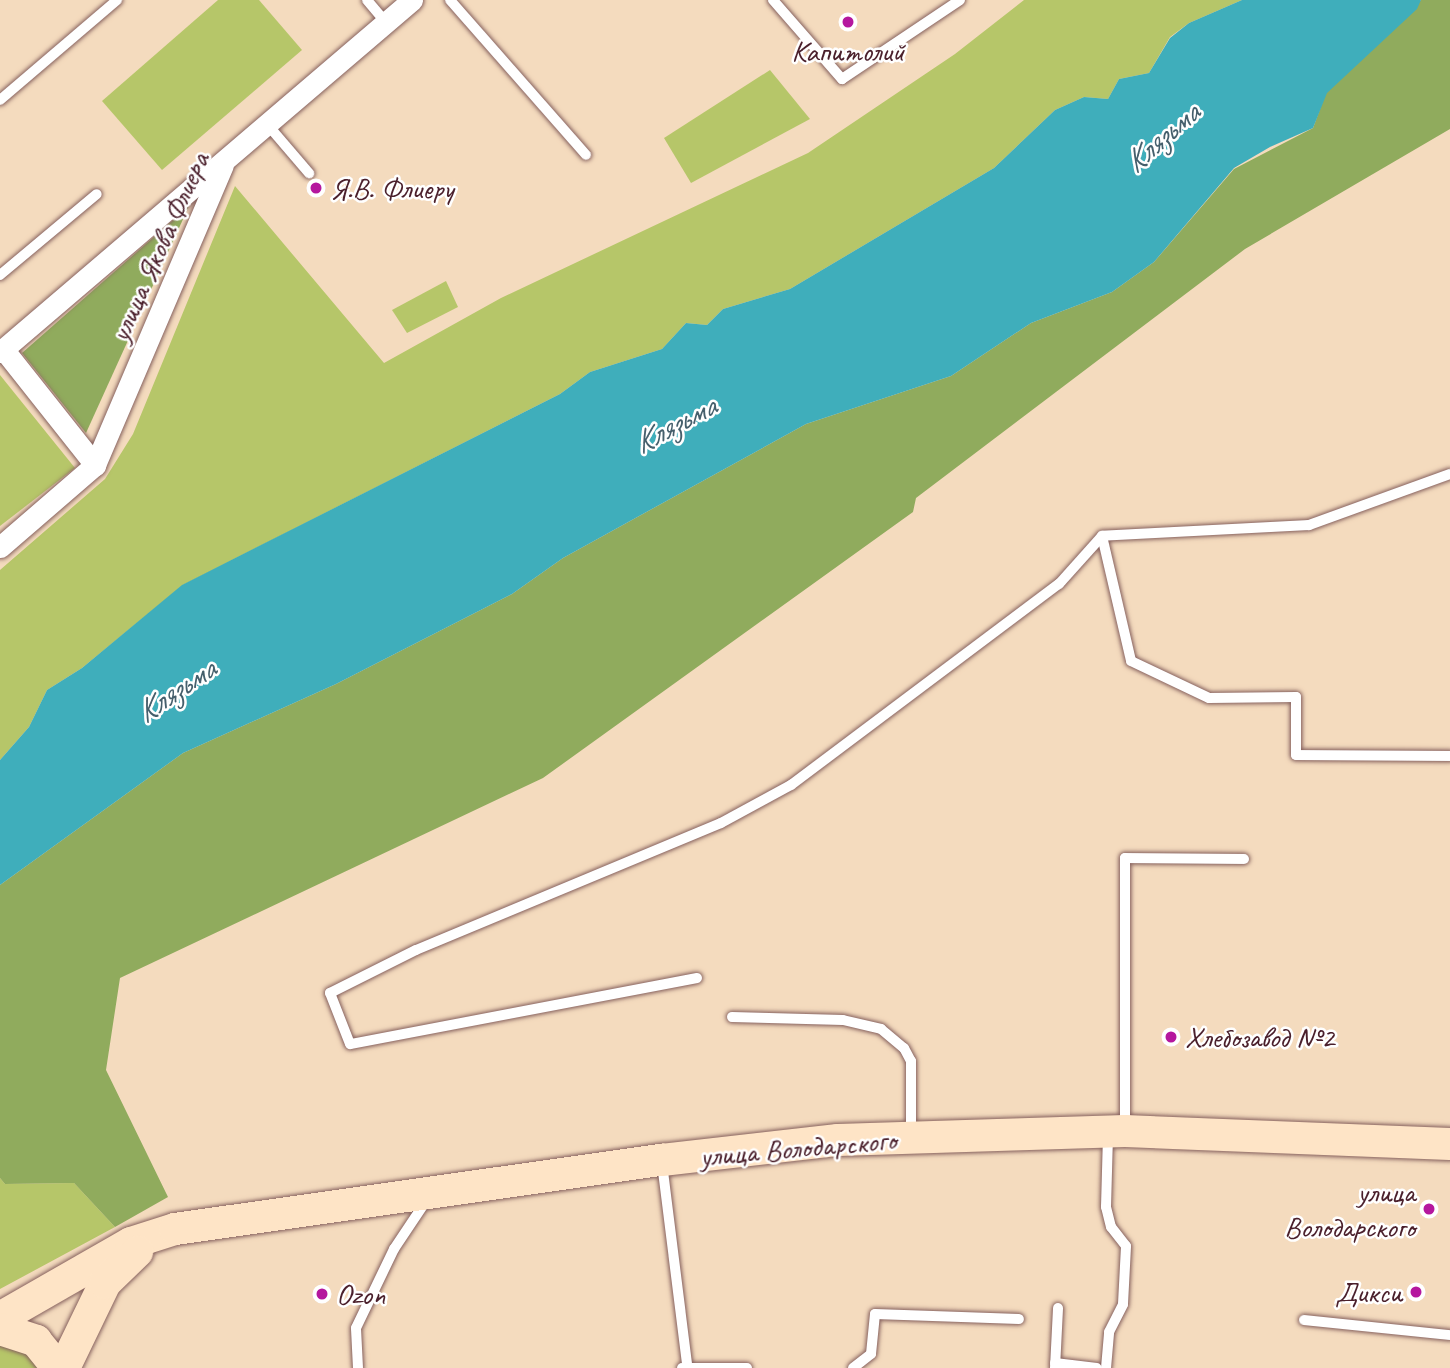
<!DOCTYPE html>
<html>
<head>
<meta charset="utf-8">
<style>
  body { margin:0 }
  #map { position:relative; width:1450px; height:1368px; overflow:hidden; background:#f4dbbe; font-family:Caveat,sans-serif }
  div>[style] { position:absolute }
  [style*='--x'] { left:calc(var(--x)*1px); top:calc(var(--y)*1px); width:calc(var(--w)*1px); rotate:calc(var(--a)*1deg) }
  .green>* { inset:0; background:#b6c669 }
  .forest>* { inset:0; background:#90ab5d }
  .water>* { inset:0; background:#3faebb }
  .roads { filter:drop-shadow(0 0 2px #86615e) drop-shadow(0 0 2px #86615e) }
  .lane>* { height:10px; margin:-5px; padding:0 5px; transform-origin:5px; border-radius:5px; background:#fff }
  .street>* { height:21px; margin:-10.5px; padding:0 10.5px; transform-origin:10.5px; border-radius:10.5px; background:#fff }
  .secondary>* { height:32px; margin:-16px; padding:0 16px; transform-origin:16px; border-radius:16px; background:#fee4c6 }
  .dots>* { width:19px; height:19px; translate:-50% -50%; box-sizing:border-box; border:4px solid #fff; border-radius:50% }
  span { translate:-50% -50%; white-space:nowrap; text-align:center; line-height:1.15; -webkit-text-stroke:5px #fff; paint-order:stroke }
  .poi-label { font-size:30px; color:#4a1f2b }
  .left { translate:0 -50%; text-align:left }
  .right { translate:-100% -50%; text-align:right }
  .street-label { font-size:30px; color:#4a1f2b }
  .water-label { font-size:32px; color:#455f6c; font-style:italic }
</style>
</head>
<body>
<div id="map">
  <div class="green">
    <div style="clip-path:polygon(218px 0,259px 0,302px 50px,162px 170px,102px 101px)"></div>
    <div style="clip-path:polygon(1024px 0,1242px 0,1189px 23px,1170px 37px,1149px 73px,1119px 79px,1108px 99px,1084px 97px,1055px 110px,994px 168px,790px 289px,723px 309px,707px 325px,686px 323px,662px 349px,590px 372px,560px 394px,183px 585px,82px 668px,47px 690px,29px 727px,0 760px,0 570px,105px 479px,133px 434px,235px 186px,384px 363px,501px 298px,808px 153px,955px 54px)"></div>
    <div style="clip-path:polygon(770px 70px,810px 119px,691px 183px,664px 138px)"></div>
    <div style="clip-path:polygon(446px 281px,458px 307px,407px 333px,392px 310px)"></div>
    <div style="clip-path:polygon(0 375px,75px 468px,0 526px)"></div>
    <div style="clip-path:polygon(0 1178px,5px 1184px,74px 1183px,115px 1227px,0 1289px)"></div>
    <div style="clip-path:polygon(0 1344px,24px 1347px,37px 1368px,0 1368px)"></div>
  </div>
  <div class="forest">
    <div style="clip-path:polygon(1421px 0,1450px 0,1450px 129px,1245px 249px,916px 498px,913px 512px,543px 778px,120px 978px,106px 1070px,168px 1197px,115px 1227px,74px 1183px,5px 1184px,0 1178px,0 885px,183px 753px,336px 684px,512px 594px,563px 558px,806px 424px,951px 376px,1031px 323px,1112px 292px,1154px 262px,1234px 169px,1313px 128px,1326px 93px)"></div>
    <div style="clip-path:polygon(189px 206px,86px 433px,22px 353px)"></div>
  </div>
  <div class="water">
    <div style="clip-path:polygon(1242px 0,1421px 0,1417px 9px,1327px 93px,1313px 128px,1270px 147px,1234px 168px,1154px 262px,1112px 292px,1031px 323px,951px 376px,806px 424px,563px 558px,512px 594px,336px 684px,183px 753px,0 885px,0 760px,29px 727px,47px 690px,82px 668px,182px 585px,560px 394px,590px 372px,662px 349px,686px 323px,707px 325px,723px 309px,790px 289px,994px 168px,1055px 110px,1084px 97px,1108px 99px,1119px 79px,1149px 73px,1170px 38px,1189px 23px)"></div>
  </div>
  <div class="roads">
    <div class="lane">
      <div style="--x:367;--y:0;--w:30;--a:50"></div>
      <div style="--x:450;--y:0;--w:206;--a:48.7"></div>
      <div style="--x:773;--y:0;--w:105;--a:48.9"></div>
      <div style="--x:842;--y:79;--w:142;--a:-33.8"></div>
      <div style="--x:0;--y:100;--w:154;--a:-40.5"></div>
      <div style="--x:267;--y:124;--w:65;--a:49.4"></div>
      <div style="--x:0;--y:275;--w:126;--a:-39.9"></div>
      <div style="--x:1450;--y:474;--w:150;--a:160.1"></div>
      <div style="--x:1309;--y:525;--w:207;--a:177"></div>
      <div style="--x:1102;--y:536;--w:128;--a:76.9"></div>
      <div style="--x:1131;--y:661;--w:86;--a:25.4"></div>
      <div style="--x:1209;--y:698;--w:87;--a:-0.7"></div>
      <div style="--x:1296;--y:697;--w:58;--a:90"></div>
      <div style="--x:1296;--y:755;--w:154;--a:0.4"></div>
      <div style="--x:697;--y:978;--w:353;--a:169.2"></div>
      <div style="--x:350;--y:1044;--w:55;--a:-111.4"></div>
      <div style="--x:330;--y:993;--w:96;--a:-26.6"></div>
      <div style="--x:416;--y:950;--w:330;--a:-22.6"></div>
      <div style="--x:721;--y:823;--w:80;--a:-28.5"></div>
      <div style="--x:791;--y:785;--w:335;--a:-36.9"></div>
      <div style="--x:1059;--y:584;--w:64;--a:-48.1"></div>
      <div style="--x:732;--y:1017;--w:111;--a:1.5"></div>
      <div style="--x:843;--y:1020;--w:39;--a:13"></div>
      <div style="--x:881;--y:1029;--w:30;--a:40"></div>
      <div style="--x:904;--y:1048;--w:15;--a:62"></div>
      <div style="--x:911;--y:1061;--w:74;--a:90"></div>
      <div style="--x:1125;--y:1128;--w:270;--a:-90"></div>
      <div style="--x:1125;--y:858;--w:119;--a:0.5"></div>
      <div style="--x:662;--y:1163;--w:204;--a:82.9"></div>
      <div style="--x:1304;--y:1320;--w:147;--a:5.9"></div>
      <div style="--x:1055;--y:1363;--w:42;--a:6.8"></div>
      <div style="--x:358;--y:1368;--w:40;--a:-92.9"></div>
      <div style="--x:356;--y:1328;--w:88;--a:-64.3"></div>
      <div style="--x:394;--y:1249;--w:58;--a:-56.3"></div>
      <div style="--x:682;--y:1368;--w:65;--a:0"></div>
      <div style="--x:853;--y:1368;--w:23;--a:-38"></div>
      <div style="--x:871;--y:1354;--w:40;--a:-84.3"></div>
      <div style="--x:875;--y:1314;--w:144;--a:2"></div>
      <div style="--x:1055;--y:1368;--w:60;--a:-87.1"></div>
      <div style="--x:1106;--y:1368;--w:36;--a:-85"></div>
      <div style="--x:1109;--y:1332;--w:31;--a:-63"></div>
      <div style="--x:1123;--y:1304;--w:58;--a:-87"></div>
      <div style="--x:1126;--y:1246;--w:24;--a:-128"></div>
      <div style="--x:1111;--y:1227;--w:21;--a:-104"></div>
      <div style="--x:1106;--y:1207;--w:73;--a:-88.4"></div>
    </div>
    <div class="street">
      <div style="--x:4;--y:350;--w:147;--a:51.6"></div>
      <div style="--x:0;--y:352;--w:542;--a:-40.51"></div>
      <div style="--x:0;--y:547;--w:125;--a:-40.8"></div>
      <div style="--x:95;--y:465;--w:326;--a:-66.9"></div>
    </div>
    <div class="secondary">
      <div style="--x:0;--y:1318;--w:151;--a:-29.8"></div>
      <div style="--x:131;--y:1243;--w:46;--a:-17.7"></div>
      <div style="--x:175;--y:1229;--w:492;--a:-8.1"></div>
      <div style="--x:662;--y:1160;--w:177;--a:-6.5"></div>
      <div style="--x:838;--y:1140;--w:287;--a:-1.8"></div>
      <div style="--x:1125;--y:1131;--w:325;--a:2.3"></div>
      <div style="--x:0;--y:1329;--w:38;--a:18"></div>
      <div style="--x:36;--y:1341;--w:35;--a:51"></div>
      <div style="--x:64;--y:1368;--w:94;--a:-64.2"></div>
      <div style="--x:105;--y:1283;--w:45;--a:-44.1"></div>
    </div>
  </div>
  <div class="dots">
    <div style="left:848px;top:22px;background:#b5179e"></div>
    <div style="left:316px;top:188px;background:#b5179e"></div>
    <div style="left:1171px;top:1037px;background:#b5179e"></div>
    <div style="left:1429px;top:1209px;background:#b5179e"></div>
    <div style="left:1416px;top:1292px;background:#b5179e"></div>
    <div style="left:322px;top:1294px;background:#b5179e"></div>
  </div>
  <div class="poi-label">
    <span style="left:848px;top:51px">Капитолий</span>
    <span class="left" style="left:330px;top:188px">Я.В. Флиеру</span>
    <span class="left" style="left:1185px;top:1037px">Хлебозавод №2</span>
    <span class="right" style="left:1415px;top:1209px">улица<br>Володарского</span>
    <span class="right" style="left:1402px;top:1292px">Дикси</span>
    <span class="left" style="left:336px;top:1294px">Ozon</span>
  </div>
  <div class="street-label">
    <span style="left:159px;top:247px;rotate:-66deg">улица Якова Флиера</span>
    <span style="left:798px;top:1148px;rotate:-5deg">улица Володарского</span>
  </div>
  <div class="water-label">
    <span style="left:1162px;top:138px;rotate:-41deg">Клязьма</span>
    <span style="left:675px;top:425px;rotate:-28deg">Клязьма</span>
    <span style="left:176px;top:691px;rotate:-34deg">Клязьма</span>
  </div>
</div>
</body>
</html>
